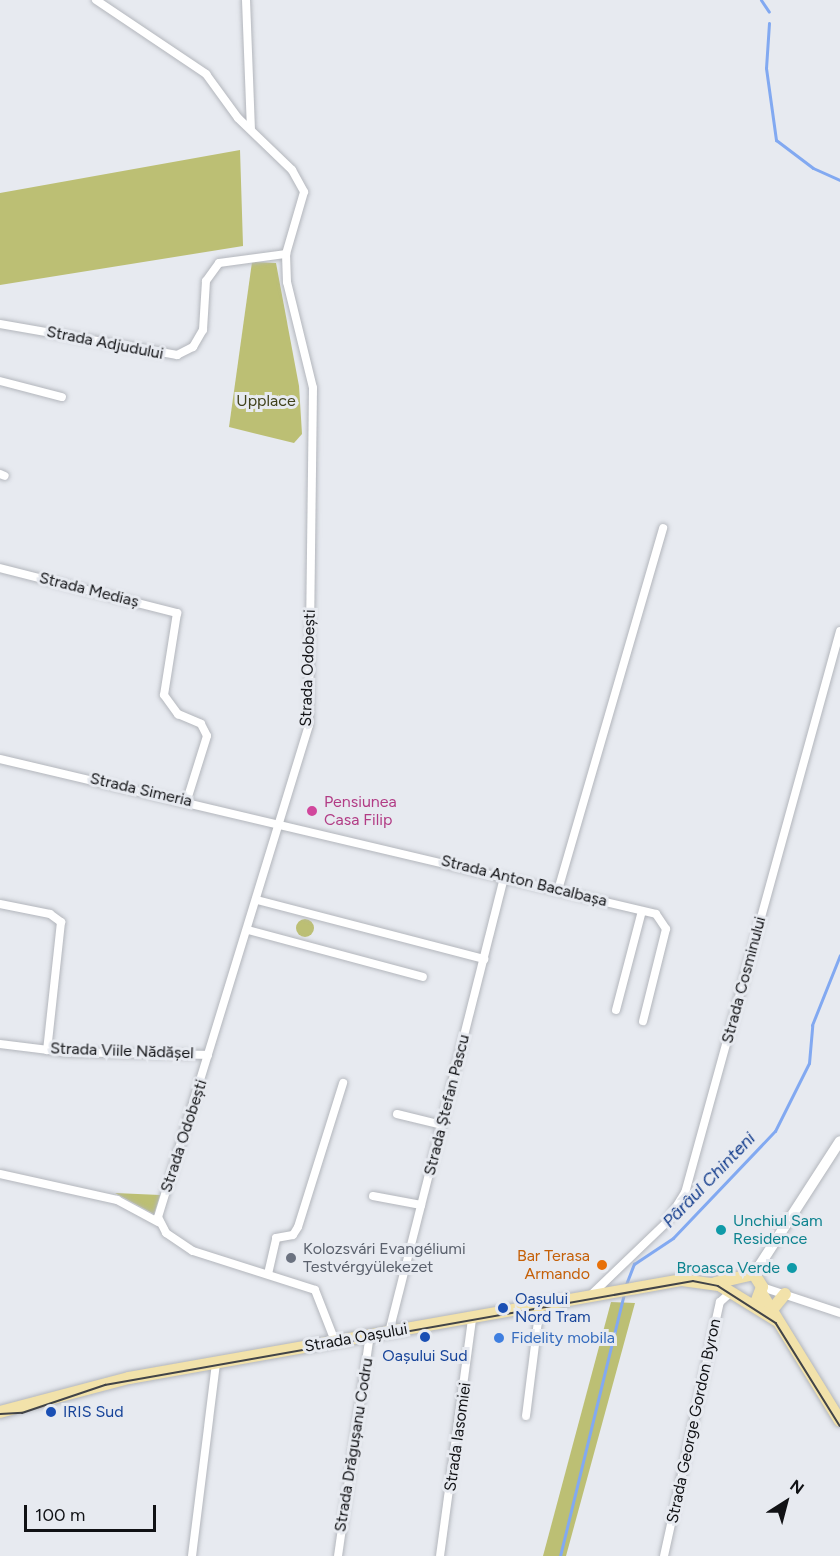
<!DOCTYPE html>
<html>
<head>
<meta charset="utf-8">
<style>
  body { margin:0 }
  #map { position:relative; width:840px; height:1556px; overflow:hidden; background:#e7eaf0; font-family:Figtree,sans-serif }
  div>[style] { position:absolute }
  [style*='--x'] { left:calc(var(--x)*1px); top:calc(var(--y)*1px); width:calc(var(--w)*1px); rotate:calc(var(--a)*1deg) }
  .green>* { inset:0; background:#bcbf74 }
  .round { border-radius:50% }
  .stream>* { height:3px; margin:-1.5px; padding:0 1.5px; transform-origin:1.5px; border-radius:1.5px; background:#82a9f1 }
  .roads { filter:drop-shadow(0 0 2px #b3b6bc) drop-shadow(0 0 2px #b3b6bc) }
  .street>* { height:8px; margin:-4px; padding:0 4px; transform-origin:4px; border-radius:4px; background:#fff }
  .secondary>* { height:10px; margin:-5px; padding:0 5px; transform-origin:5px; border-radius:5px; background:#fff }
  .primary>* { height:12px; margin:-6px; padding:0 6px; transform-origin:6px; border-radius:6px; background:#f2e2aa }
  .tram>* { height:1.5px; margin:-0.75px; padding:0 0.75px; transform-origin:0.75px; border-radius:0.75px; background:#424448 }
  .dots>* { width:16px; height:16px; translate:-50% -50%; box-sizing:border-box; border:3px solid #e7eaf0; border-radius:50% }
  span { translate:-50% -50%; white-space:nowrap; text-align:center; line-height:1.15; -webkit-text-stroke:6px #e7eaf0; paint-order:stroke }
  .street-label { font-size:16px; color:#111215 }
  .park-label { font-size:16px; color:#41421c }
  .hotel-label { font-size:16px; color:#b23c85 }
  .left { translate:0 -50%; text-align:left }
  .culture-label { font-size:16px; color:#0d838f }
  .right { translate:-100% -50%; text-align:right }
  .worship-label { font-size:16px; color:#5b616d }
  .food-label { font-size:16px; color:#c56008 }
  .transit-label { font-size:16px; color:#164399 }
  .shop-label { font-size:16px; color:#366cbe }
  .water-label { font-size:18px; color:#103a8b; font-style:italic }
  .north { position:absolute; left:756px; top:1472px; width:60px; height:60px; -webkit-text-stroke:4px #e7eaf0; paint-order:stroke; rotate:36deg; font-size:16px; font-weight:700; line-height:24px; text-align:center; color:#111215 }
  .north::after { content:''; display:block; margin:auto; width:21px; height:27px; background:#111215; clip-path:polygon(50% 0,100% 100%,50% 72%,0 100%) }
  .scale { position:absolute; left:24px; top:1505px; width:132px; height:27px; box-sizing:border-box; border:3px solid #111215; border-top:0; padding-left:8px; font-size:18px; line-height:21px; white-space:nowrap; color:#111215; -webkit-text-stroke:4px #e7eaf0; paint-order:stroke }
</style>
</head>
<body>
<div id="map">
  <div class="green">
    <div style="clip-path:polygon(240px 150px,243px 246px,0 285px,0 193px)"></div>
    <div style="clip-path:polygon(252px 262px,276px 263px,299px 386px,302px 434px,294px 443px,229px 427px)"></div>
    <div class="round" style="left:296px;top:919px;width:18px;height:18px"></div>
    <div style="clip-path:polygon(115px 1193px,160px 1195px,154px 1214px)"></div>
    <div style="clip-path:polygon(611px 1302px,635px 1303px,566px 1556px,543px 1556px)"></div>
  </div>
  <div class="stream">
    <div style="--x:761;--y:0;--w:14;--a:56"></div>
    <div style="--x:769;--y:23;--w:45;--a:93.8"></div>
    <div style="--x:766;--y:68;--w:73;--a:82.1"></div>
    <div style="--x:776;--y:140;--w:46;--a:37.1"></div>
    <div style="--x:813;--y:168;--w:30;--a:24"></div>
    <div style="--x:625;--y:1287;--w:25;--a:-69"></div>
    <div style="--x:634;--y:1264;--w:47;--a:-33.7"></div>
    <div style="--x:673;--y:1238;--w:148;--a:-46.4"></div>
    <div style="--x:775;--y:1131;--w:76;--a:-63.4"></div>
    <div style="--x:809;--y:1063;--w:38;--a:-85"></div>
    <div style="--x:812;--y:1025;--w:75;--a:-68.2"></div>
    <div style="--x:560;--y:1556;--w:271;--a:-76.3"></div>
  </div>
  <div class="roads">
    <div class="street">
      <div style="--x:96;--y:0;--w:133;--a:33.9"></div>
      <div style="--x:206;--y:74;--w:54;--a:54"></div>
      <div style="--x:238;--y:118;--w:75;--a:43.9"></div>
      <div style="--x:292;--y:170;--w:25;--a:61"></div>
      <div style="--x:304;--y:192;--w:65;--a:106.2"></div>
      <div style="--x:286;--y:254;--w:28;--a:88"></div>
      <div style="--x:287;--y:282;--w:109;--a:76.2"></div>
      <div style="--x:313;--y:388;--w:337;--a:90.7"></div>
      <div style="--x:309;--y:725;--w:515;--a:107.06"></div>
      <div style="--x:158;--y:1217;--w:18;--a:63"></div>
      <div style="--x:166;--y:1233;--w:32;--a:34"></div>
      <div style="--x:193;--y:1251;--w:128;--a:17.7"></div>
      <div style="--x:315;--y:1290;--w:55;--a:68.6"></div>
      <div style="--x:246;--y:0;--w:129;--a:87.8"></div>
      <div style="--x:0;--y:324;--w:180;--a:9.9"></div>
      <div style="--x:177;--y:355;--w:18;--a:-27"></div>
      <div style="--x:193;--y:347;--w:20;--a:-60"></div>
      <div style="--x:203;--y:330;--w:49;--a:-86.5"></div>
      <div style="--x:206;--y:281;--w:22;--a:-54"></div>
      <div style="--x:219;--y:263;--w:68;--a:-7.7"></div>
      <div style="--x:0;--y:381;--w:64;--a:14.5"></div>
      <div style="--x:0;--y:474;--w:5;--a:22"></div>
      <div style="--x:0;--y:568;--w:183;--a:14.3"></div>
      <div style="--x:177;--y:613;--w:83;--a:99"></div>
      <div style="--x:164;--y:695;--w:24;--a:54"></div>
      <div style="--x:178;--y:714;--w:25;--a:23"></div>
      <div style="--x:201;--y:724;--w:13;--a:63"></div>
      <div style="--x:207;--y:736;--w:67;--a:107.4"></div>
      <div style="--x:0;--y:759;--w:674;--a:13.29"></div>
      <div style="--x:656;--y:914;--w:18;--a:56"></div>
      <div style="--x:666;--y:929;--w:95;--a:104"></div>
      <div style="--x:558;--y:890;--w:377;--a:-73.8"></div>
      <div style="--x:257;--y:900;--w:235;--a:14.6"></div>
      <div style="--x:0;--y:904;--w:51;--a:11.3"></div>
      <div style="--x:50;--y:914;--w:14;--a:36"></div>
      <div style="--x:61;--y:922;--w:129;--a:96.2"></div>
      <div style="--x:248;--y:930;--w:181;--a:15"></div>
      <div style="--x:616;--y:1010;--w:102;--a:-75.3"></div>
      <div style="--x:0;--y:1044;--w:65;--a:7"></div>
      <div style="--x:65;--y:1052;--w:143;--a:1.2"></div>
      <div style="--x:397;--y:1114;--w:46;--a:13.7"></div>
      <div style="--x:0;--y:1174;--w:120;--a:12.5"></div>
      <div style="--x:117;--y:1200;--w:47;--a:28.2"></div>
      <div style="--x:373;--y:1196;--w:49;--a:10.6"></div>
      <div style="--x:268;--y:1274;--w:37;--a:-77"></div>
      <div style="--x:276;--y:1238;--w:17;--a:-10"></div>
      <div style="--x:293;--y:1235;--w:9;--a:-58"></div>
      <div style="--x:298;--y:1227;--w:151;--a:-72.6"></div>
      <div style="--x:762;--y:1287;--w:82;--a:18.4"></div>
      <div style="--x:592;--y:1294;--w:103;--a:-43.8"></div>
      <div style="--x:666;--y:1223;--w:36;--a:-58"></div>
      <div style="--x:685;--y:1193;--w:583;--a:-74.58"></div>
      <div style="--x:389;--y:1332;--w:468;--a:-75.8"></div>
      <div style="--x:526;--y:1416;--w:112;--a:-82.8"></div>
      <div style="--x:192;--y:1556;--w:194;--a:-82.9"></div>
      <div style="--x:338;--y:1556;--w:223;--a:-81.8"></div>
      <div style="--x:440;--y:1556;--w:240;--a:-82.3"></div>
      <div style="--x:664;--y:1556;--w:260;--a:-77.6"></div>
      <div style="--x:720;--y:1302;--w:15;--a:-42"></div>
    </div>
    <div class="secondary">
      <div style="--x:754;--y:1274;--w:158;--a:-57.1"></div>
    </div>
    <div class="primary">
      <div style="--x:715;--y:1283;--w:40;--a:-13"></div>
      <div style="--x:754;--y:1274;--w:15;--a:58"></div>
      <div style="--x:762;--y:1287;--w:14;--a:111"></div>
      <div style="--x:761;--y:1293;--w:150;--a:58.3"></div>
      <div style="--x:771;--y:1311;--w:22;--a:-51"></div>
      <div style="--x:0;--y:1412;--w:133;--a:-14.8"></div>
      <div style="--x:129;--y:1378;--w:562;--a:-10.05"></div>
      <div style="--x:682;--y:1280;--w:37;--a:8"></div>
      <div style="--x:719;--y:1285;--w:67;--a:31.6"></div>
    </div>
  </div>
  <div class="tram">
    <div style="--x:0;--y:1414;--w:22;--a:-3"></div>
    <div style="--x:22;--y:1413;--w:88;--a:-18.6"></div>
    <div style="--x:105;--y:1385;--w:597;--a:-10.03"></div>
    <div style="--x:693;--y:1281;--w:25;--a:11"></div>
    <div style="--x:718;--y:1286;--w:69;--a:32.5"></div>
    <div style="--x:776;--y:1323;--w:121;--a:58.1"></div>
  </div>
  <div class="dots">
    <div style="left:312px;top:811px;background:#d1479c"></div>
    <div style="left:721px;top:1230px;background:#0f9aa8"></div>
    <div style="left:291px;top:1258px;background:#6b7280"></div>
    <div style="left:602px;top:1265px;background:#e8710a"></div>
    <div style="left:792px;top:1268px;background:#0f9aa8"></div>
    <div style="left:503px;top:1308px;background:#1a4fb4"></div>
    <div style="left:425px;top:1337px;background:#1a4fb4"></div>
    <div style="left:499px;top:1338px;background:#3f7fe0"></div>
    <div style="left:51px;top:1412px;background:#1a4fb4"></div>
  </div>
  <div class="street-label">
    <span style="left:105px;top:343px;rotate:11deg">Strada Adjudului</span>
    <span style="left:89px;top:590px;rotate:14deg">Strada Mediaș</span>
    <span style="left:308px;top:668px;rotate:-88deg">Strada Odobești</span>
    <span style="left:141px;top:790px;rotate:13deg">Strada Simeria</span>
    <span style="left:524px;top:881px;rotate:14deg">Strada Anton Bacalbașa</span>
    <span style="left:744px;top:980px;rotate:-75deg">Strada Cosminului</span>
    <span style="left:122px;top:1051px;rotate:2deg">Strada Viile Nădășel</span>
    <span style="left:447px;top:1105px;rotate:-76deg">Strada Ștefan Pascu</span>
    <span style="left:184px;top:1136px;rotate:-72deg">Strada Odobești</span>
    <span style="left:356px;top:1338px;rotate:-10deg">Strada Oașului</span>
    <span style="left:694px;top:1421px;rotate:-78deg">Strada George Gordon Byron</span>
    <span style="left:458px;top:1437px;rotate:-82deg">Strada Iasomiei</span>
    <span style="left:354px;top:1445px;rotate:-81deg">Strada Drăgușanu Codru</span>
  </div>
  <div class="park-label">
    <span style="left:266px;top:401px">Upplace</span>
  </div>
  <div class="hotel-label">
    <span class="left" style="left:324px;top:811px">Pensiunea<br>Casa Filip</span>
  </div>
  <div class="culture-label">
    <span class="left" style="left:733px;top:1230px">Unchiul Sam<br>Residence</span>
    <span class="right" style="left:780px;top:1268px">Broasca Verde</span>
  </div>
  <div class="worship-label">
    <span class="left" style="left:303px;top:1258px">Kolozsvári Evangéliumi<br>Testvérgyülekezet</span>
  </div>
  <div class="food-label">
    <span class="right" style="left:590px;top:1265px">Bar Terasa<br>Armando</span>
  </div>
  <div class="transit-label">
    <span class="left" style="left:515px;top:1308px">Oașului<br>Nord Tram</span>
    <span style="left:425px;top:1356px">Oașului Sud</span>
    <span class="left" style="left:63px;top:1412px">IRIS Sud</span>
  </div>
  <div class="shop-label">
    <span class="left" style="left:511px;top:1338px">Fidelity mobila</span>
  </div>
  <div class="water-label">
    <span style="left:709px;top:1180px;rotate:-46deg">Pârâul Chinteni</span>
  </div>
  <div class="north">N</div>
  <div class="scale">100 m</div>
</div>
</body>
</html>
